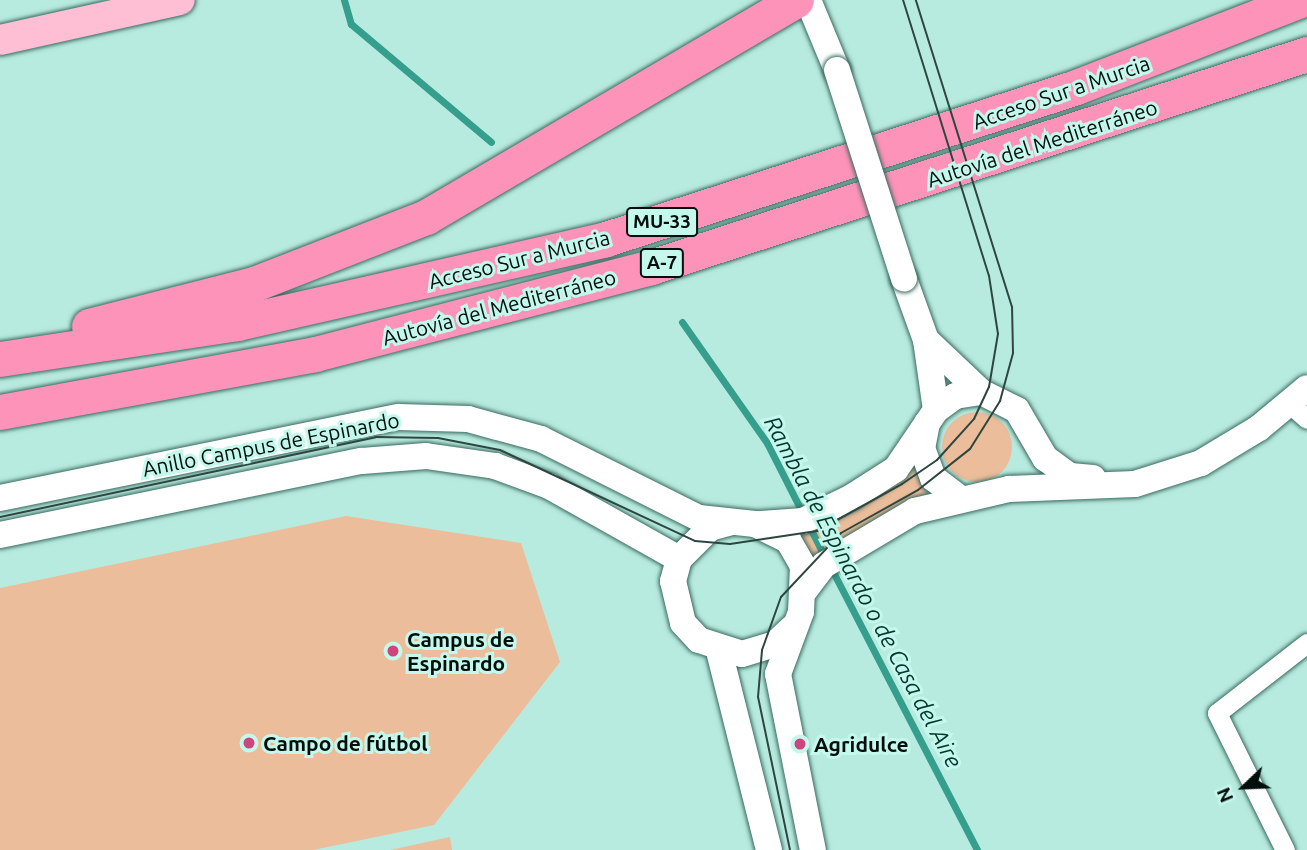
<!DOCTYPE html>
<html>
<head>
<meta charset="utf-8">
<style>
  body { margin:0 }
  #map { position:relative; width:1307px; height:850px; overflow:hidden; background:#b8ebdf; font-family:Ubuntu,sans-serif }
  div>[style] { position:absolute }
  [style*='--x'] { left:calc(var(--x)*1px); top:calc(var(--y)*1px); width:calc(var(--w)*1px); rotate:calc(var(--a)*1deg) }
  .green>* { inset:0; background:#ebbd9a }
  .round { border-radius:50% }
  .stream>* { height:7px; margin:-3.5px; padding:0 3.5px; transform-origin:3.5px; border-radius:3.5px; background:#359e8c }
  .roads { filter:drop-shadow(0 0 2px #3a6a60) drop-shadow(0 0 2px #3a6a60) }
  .street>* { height:19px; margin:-9.5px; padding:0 9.5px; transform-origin:9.5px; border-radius:9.5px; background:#fff }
  .secondary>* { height:26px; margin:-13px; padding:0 13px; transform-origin:13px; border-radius:13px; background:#fff }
  .primary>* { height:30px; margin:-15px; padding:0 15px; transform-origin:15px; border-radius:15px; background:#febed4 }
  .highway>* { height:35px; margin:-17.5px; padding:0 17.5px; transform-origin:17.5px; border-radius:17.5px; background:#fd93b8 }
  .tram>* { height:2px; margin:-1px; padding:0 1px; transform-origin:1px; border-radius:1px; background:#2e4640 }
  .bridges { filter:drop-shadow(0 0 2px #3a6a60) drop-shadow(0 0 2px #3a6a60) }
  .secondary-bridge>* { height:26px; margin:-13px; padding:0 13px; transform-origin:13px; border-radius:13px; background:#fff }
  .dots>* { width:19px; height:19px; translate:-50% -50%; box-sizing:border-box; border:4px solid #c5f8ec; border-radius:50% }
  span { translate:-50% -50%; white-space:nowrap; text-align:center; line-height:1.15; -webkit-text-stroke:6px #c5f8ec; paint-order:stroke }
  .shield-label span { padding:2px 5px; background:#c5f8ec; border:2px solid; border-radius:5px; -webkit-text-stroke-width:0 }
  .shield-label { font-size:19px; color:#000f0c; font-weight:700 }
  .street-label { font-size:21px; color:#000f0c }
  .poi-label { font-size:21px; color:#000f0c; font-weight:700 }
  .left { translate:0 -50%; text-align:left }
  .water-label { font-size:23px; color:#06372f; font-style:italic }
  .north { position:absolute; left:1209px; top:752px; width:70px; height:70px; -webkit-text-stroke:5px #c5f8ec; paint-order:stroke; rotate:247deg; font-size:19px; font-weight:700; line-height:28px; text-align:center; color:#000f0c }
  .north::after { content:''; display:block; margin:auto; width:24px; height:32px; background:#000f0c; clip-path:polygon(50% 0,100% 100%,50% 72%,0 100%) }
</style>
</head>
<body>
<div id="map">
  <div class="green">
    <div class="round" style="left:942px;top:412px;width:70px;height:70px"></div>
    <div style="clip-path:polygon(913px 467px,928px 494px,878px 519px,811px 568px,791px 531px,865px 499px)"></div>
    <div style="clip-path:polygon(346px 516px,521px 543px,560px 662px,434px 825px,313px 850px,0 850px,0 588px)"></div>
    <div style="clip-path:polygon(450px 837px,452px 850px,390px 850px)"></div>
  </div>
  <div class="stream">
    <div style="--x:344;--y:0;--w:25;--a:74"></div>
    <div style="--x:351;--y:24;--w:183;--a:40.1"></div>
    <div style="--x:682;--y:322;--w:148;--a:54.9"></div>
    <div style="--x:767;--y:443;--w:80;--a:63.1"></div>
    <div style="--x:808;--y:524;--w:37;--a:63"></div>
    <div style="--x:831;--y:568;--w:318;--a:62.6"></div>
  </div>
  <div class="roads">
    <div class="street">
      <div style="--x:1291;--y:405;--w:21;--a:41"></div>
      <div style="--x:1285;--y:850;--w:153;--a:-116.4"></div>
      <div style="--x:1217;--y:713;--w:114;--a:-37.9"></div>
    </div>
    <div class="secondary">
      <div style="--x:808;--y:0;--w:76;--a:67.5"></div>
      <div style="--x:904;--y:279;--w:65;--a:70.2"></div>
      <div style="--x:926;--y:340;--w:71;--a:81.9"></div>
      <div style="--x:926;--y:340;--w:76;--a:43.4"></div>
      <div style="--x:981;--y:392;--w:40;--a:26.6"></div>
      <div style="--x:1017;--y:410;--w:56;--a:59.7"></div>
      <div style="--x:1045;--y:458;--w:31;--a:36"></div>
      <div style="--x:1070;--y:476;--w:23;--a:5"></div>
      <div style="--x:927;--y:423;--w:25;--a:101"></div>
      <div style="--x:922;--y:448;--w:32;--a:70"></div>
      <div style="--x:933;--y:478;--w:31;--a:37"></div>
      <div style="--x:0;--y:498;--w:407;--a:-11.5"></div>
      <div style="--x:399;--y:417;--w:69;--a:1.7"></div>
      <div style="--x:468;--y:419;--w:76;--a:15.3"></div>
      <div style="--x:541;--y:439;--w:177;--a:26.6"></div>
      <div style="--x:699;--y:518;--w:56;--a:6.1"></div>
      <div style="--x:755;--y:524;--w:37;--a:26"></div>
      <div style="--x:788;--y:540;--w:30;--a:60"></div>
      <div style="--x:803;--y:566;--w:46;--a:92.5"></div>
      <div style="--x:801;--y:612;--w:66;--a:110.4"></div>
      <div style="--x:778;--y:674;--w:179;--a:78.8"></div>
      <div style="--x:732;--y:522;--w:23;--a:165"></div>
      <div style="--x:710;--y:528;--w:44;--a:135"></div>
      <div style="--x:679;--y:559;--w:23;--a:105"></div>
      <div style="--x:673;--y:581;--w:43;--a:76.6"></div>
      <div style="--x:683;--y:623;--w:23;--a:47"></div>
      <div style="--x:699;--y:640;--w:45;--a:18"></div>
      <div style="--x:742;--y:654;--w:34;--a:-17"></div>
      <div style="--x:775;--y:644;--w:23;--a:-43"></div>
      <div style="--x:761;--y:524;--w:42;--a:-4.1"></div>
      <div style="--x:803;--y:521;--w:55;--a:-26.1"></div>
      <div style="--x:852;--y:497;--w:52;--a:-32.5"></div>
      <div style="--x:896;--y:469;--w:71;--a:-55.9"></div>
      <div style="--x:936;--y:410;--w:24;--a:-36"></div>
      <div style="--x:955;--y:396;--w:26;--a:-9"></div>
      <div style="--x:0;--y:535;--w:369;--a:-11.6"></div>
      <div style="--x:362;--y:461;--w:64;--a:-4.5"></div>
      <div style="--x:426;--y:456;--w:70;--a:8.2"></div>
      <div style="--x:495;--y:466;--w:58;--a:20.3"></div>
      <div style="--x:549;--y:486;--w:149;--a:29.3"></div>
      <div style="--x:805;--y:590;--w:31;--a:-53"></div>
      <div style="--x:824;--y:565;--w:106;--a:-30.7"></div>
      <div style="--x:915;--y:511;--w:97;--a:-13.2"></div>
      <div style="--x:1009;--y:489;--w:126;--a:-2.3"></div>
      <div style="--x:1135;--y:484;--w:69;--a:-17.7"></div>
      <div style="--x:1201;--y:463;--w:68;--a:-31.1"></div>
      <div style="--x:1259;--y:428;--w:62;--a:-39.8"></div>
      <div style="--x:719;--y:651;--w:205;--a:75.9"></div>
    </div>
    <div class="primary">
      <div style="--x:0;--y:40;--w:184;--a:-12.5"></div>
    </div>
    <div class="highway">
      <div style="--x:89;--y:326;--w:170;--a:-14.3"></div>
      <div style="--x:254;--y:284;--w:185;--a:-21.3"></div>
      <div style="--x:426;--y:217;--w:429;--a:-30.4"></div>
      <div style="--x:0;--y:359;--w:240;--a:-8.6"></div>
      <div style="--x:237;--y:323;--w:378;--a:-12.8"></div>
      <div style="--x:606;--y:239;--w:494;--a:-17.9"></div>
      <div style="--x:1076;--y:87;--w:240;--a:-21.2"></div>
      <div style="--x:0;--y:412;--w:320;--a:-10.4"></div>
      <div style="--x:315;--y:354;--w:347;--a:-14.5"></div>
      <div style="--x:651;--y:267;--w:690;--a:-17.99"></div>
    </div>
  </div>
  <div class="tram">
    <div style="--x:0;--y:517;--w:384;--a:-12"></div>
    <div style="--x:376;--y:437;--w:62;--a:0.9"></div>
    <div style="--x:438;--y:438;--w:63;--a:11"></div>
    <div style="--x:500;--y:450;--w:215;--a:25"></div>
    <div style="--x:695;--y:541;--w:35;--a:5"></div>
    <div style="--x:730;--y:544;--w:88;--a:-8.5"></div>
    <div style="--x:817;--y:531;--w:97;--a:-28.9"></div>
    <div style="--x:902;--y:484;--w:42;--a:-34.4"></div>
    <div style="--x:937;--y:460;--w:55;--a:-47.9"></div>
    <div style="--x:974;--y:419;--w:35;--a:-65"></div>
    <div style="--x:989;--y:387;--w:54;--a:-80.4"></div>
    <div style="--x:998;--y:334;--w:59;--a:-98.8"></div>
    <div style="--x:989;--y:276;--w:289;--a:-107.3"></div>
    <div style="--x:790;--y:850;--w:156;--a:-101.8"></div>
    <div style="--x:758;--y:697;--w:47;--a:-85.1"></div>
    <div style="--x:762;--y:650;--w:56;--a:-70.3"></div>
    <div style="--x:781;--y:597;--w:88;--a:-46.8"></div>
    <div style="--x:841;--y:533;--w:88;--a:-29.2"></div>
    <div style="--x:918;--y:490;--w:66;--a:-38.3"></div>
    <div style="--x:970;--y:449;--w:57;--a:-58"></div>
    <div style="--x:1000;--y:401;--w:50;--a:-74.8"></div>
    <div style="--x:1013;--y:353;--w:46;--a:-91.2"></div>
    <div style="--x:1012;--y:307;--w:322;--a:-107.4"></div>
  </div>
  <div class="bridges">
    <div class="secondary-bridge">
      <div style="--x:837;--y:70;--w:219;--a:72.2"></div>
    </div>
  </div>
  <div class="dots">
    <div style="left:393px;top:651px;background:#ce457d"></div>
    <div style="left:249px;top:743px;background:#ce457d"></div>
    <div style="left:800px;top:744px;background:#ce457d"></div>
  </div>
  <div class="shield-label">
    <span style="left:662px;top:222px">MU-33</span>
    <span style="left:662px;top:263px">A-7</span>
  </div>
  <div class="street-label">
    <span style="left:1061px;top:92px;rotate:-19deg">Acceso Sur a Murcia</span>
    <span style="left:1042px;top:143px;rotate:-18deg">Autovía del Mediterráneo</span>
    <span style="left:519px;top:259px;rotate:-14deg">Acceso Sur a Murcia</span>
    <span style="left:499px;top:307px;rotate:-15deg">Autovía del Mediterráneo</span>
    <span style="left:271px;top:444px;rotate:-11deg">Anillo Campus de Espinardo</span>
  </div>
  <div class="poi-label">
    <span class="left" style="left:407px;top:651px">Campus de<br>Espinardo</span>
    <span class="left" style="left:263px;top:743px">Campo de fútbol</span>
    <span class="left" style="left:814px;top:744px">Agridulce</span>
  </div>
  <div class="water-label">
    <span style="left:863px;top:592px;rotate:62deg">Rambla de Espinardo o de Casa del Aire</span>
  </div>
  <div class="north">N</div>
</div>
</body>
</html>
